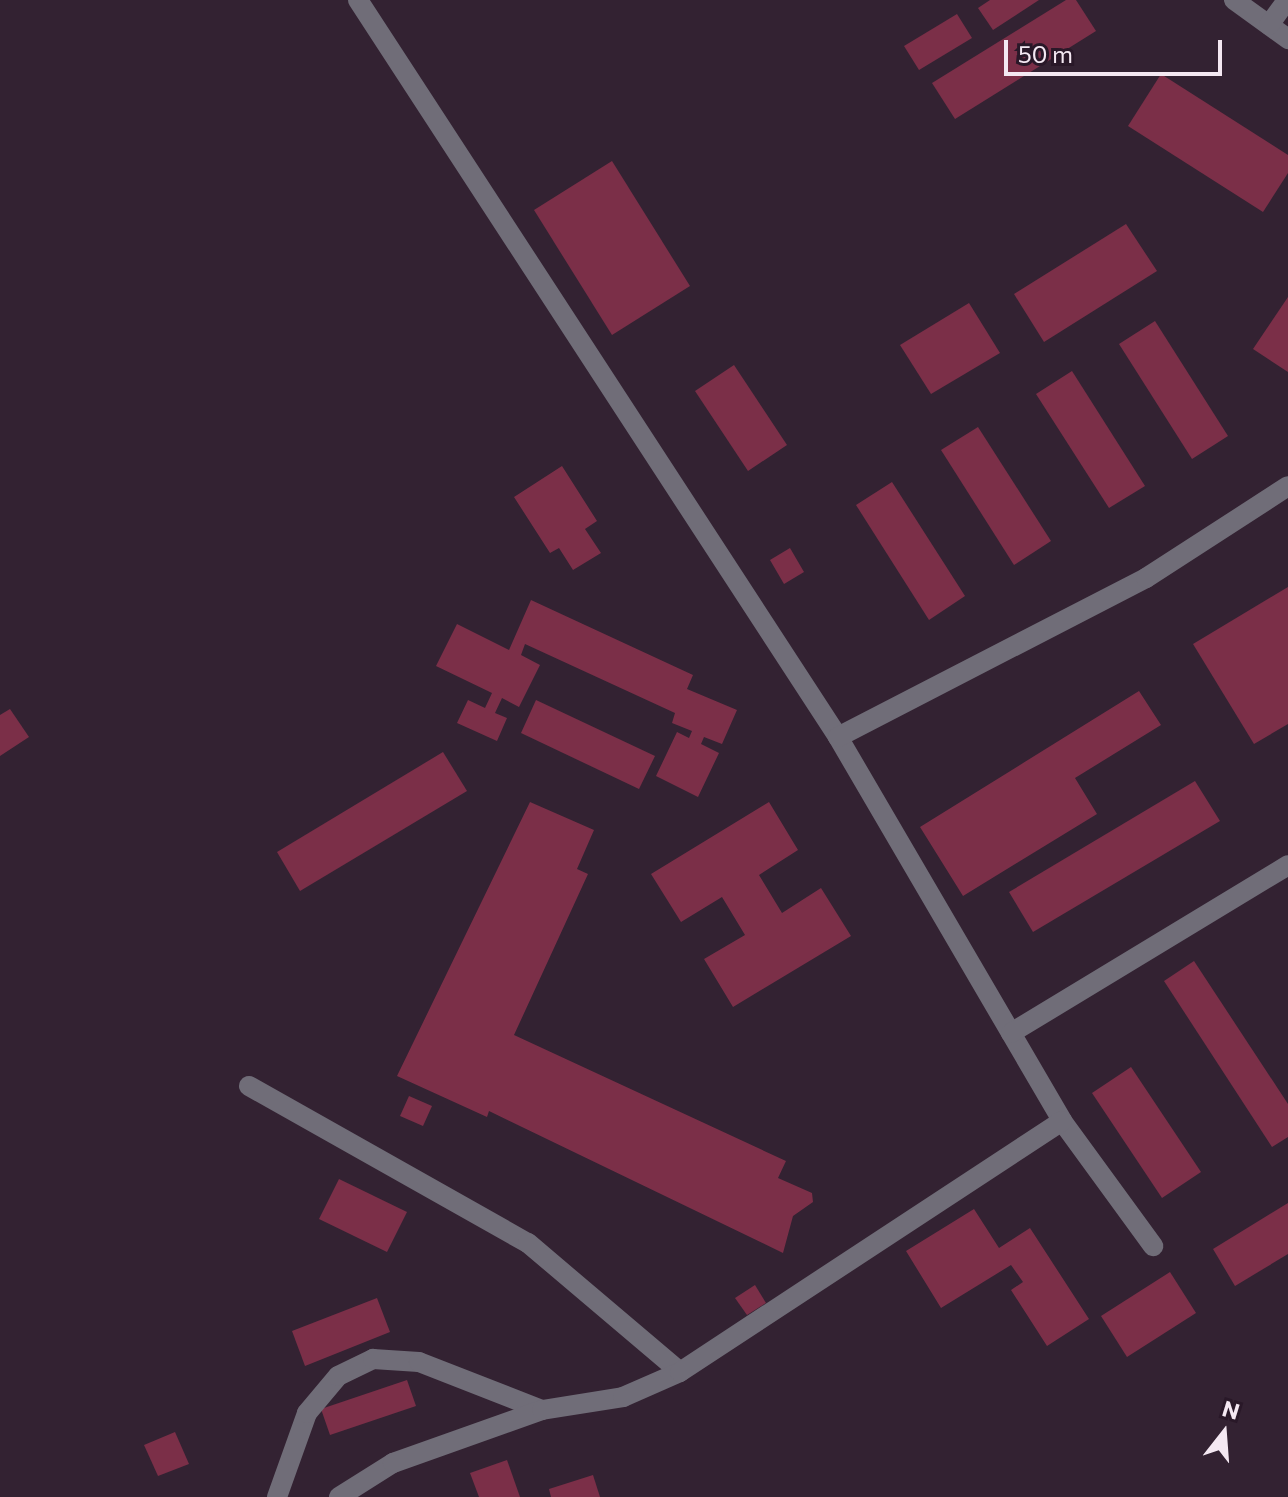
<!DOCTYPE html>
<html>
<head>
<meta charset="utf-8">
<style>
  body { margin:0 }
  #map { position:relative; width:1288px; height:1497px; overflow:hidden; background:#332232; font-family:Commissioner,sans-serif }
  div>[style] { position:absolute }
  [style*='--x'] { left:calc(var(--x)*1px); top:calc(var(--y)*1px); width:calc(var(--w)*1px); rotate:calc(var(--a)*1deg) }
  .building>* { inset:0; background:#7b2f48 }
  .minor>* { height:20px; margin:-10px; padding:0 10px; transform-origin:10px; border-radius:10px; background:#706d78 }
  span { translate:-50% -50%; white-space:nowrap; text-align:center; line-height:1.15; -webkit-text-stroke:7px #291828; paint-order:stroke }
  .north { position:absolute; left:1184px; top:1393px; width:80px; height:80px; -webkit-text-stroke:6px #291828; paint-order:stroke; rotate:17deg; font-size:22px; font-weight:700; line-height:32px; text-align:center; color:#f4e8f2 }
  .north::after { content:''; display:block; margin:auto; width:28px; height:36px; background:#f4e8f2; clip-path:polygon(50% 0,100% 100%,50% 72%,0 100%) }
  .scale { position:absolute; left:1004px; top:40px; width:218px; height:36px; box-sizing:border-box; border:4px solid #f4e8f2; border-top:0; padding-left:10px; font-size:24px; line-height:28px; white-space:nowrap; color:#f4e8f2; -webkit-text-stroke:6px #291828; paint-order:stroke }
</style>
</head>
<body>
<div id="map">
  <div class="building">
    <div style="clip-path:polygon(990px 0,1039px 0,993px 30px,978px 8px)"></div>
    <div style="clip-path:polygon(1066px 0,1076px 0,1096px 31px,955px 119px,932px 83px)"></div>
    <div style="clip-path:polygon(957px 14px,972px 38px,919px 70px,904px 46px)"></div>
    <div style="clip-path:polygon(1161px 74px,1288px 155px,1288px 173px,1263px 212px,1128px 126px)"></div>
    <div style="clip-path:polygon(612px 161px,690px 286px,612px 335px,534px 210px)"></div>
    <div style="clip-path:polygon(1126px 224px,1157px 271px,1044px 342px,1014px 294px)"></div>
    <div style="clip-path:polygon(1288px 297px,1288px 372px,1253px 349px)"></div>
    <div style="clip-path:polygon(969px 303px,1000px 353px,931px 394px,900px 345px)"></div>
    <div style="clip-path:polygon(1155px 321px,1228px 436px,1192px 459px,1119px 344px)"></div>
    <div style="clip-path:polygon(734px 365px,787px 445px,748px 471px,695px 391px)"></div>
    <div style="clip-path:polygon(1072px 371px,1145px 486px,1109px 508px,1036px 394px)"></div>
    <div style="clip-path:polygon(978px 427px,1051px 541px,1014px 565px,941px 450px)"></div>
    <div style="clip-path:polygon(562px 466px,597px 521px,585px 529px,601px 553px,573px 570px,559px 548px,550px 553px,514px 497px)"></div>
    <div style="clip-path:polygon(892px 482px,965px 596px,929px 620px,856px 505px)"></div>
    <div style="clip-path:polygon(790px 548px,804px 572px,784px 584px,770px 560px)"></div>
    <div style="clip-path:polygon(1288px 587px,1288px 724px,1254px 744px,1193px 644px)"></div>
    <div style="clip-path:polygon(531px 600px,693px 675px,687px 689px,737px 710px,722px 744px,704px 737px,701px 744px,719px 753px,698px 797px,656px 776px,677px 732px,689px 738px,692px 731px,672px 723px,675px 713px,525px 644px,521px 655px,540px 665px,519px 707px,502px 698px,495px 713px,507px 718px,497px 741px,457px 723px,468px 700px,485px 708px,492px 693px,436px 666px,457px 624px,509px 650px)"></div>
    <div style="clip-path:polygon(1139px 691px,1161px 725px,1075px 778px,1097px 814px,963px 896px,920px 827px)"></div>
    <div style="clip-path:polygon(536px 700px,655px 756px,639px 789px,521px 733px)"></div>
    <div style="clip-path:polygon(10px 709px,29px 737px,0 756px,0 715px)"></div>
    <div style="clip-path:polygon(443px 752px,467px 791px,300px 891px,277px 852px)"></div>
    <div style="clip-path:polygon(1195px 781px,1220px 821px,1033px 932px,1009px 892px)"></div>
    <div style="clip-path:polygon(530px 802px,594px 830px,577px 869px,588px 874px,514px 1035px,786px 1161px,778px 1178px,812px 1193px,813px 1202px,793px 1216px,783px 1253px,489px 1111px,487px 1117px,397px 1076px)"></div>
    <div style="clip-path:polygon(769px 802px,798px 850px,759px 875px,782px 913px,821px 888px,851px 936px,733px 1007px,704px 959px,745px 935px,722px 897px,681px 922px,651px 874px)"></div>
    <div style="clip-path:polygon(1194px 961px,1288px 1104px,1288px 1137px,1272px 1147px,1164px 981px)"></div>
    <div style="clip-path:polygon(1131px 1067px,1201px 1172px,1162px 1198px,1092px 1093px)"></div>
    <div style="clip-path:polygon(409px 1096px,432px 1106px,423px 1126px,400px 1116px)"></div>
    <div style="clip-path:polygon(339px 1179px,407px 1212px,387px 1252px,319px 1219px)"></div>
    <div style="clip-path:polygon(1288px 1203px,1288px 1254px,1235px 1286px,1213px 1249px)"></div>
    <div style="clip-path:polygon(974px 1209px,999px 1248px,1030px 1228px,1089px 1319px,1047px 1346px,1011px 1290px,1023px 1282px,1011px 1265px,941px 1308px,906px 1251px)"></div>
    <div style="clip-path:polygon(1170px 1272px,1196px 1313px,1127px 1357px,1101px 1316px)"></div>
    <div style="clip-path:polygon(755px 1285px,766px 1303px,747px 1315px,735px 1298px)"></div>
    <div style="clip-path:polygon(377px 1298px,390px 1332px,305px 1366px,292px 1331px)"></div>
    <div style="clip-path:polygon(407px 1380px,416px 1406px,330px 1435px,321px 1409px)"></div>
    <div style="clip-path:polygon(175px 1432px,189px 1464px,158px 1476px,144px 1445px)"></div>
    <div style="clip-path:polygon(507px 1460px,520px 1497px,479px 1497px,470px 1473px)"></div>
    <div style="clip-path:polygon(593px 1475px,600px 1497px,551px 1497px,549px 1489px)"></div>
  </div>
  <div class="minor">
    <div style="--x:358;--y:0;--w:880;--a:56.92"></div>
    <div style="--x:838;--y:737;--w:445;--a:59.7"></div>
    <div style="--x:1062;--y:1121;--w:155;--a:53.9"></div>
    <div style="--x:1234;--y:0;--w:67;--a:35.8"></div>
    <div style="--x:1269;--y:25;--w:31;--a:-54"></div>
    <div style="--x:838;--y:737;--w:347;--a:-27.3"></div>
    <div style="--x:1146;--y:578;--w:169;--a:-32.9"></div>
    <div style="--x:1011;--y:1033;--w:324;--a:-31.2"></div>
    <div style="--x:249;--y:1086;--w:320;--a:29.4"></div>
    <div style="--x:528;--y:1243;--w:199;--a:40.3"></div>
    <div style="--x:277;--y:1497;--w:89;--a:-70.3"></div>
    <div style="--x:307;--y:1413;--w:48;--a:-50"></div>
    <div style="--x:338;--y:1376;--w:39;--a:-26"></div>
    <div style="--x:373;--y:1359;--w:46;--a:3.7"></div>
    <div style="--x:419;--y:1362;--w:132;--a:21.3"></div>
    <div style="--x:339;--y:1497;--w:64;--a:-32.2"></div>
    <div style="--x:393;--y:1463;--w:158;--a:-19.6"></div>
    <div style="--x:542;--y:1410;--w:82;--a:-9.1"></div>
    <div style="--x:623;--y:1397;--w:62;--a:-23.7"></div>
    <div style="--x:680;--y:1372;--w:457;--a:-33.3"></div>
  </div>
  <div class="north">N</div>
  <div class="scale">50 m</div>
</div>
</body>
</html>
